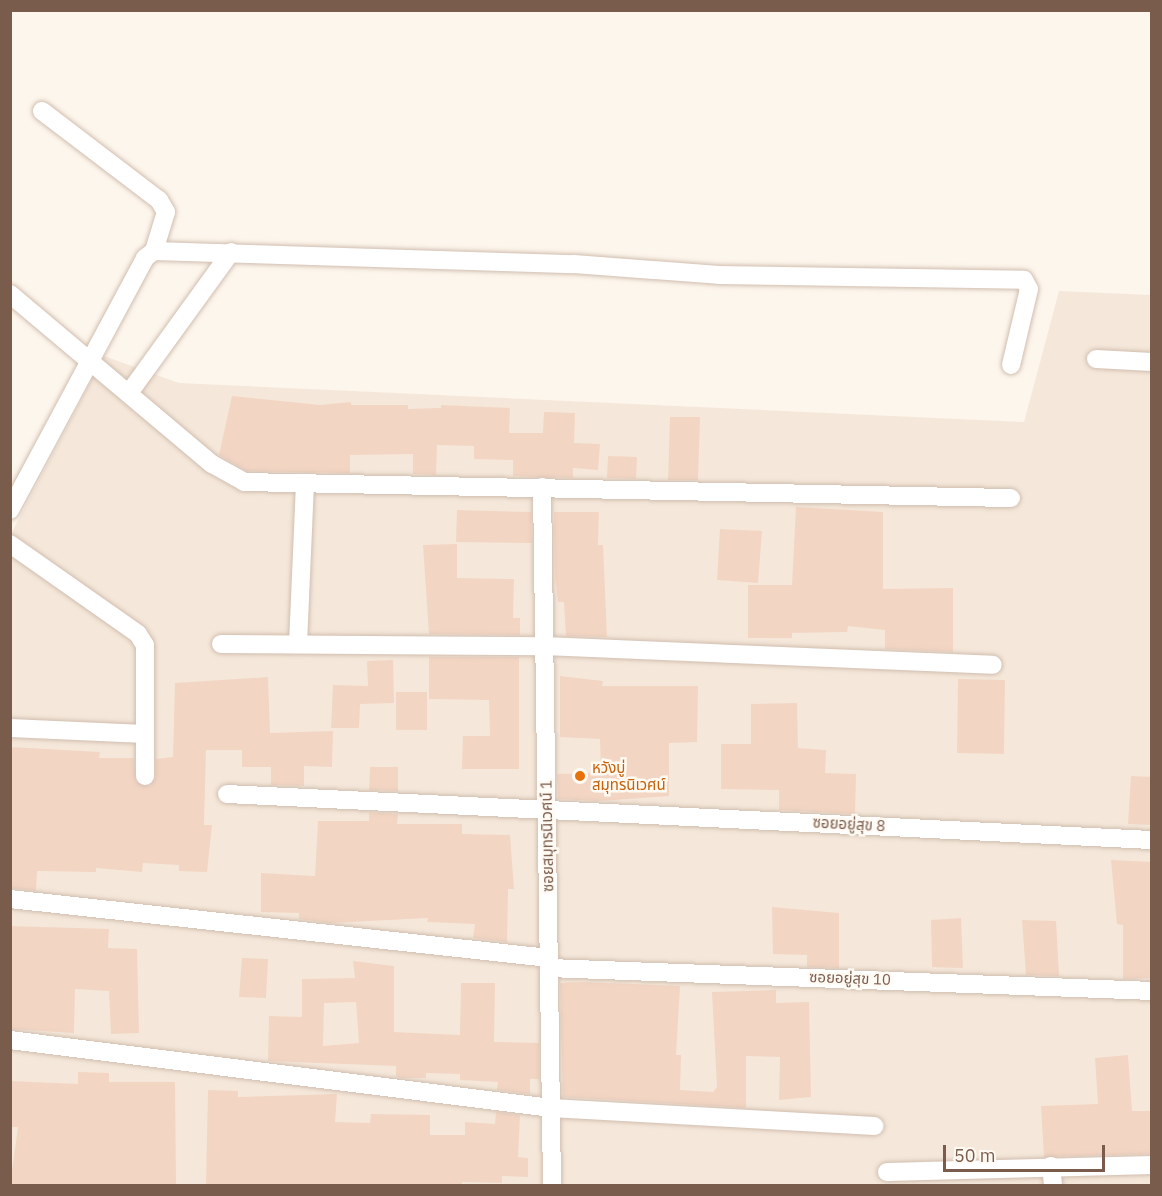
<!DOCTYPE html>
<html>
<head>
<meta charset="utf-8">
<style>
  body { margin:0 }
  #map { position:relative; width:1162px; height:1196px; overflow:hidden; background:#fdf6ec; font-family:"IBM Plex Sans","Noto Sans Thai",sans-serif }
  div>[style] { position:absolute }
  [style*='--x'] { left:calc(var(--x)*1px); top:calc(var(--y)*1px); width:calc(var(--w)*1px); rotate:calc(var(--a)*1deg) }
  .residential>* { inset:0; background:#f5e8da }
  .building>* { inset:0; background:#f3d5c3 }
  .roads { filter:drop-shadow(0 0 2px #d1beb0) drop-shadow(0 0 2px #d1beb0) }
  .minor>* { height:18px; margin:-9px; padding:0 9px; transform-origin:9px; border-radius:9px; background:#fff }
  .dots>* { width:16px; height:16px; translate:-50% -50%; box-sizing:border-box; border:3px solid #fffaf3; border-radius:50% }
  span { translate:-50% -50%; white-space:nowrap; text-align:center; line-height:1.15; -webkit-text-stroke:5px #fffaf3; paint-order:stroke }
  .food-label { font-size:15px; color:#c56008 }
  .left { translate:0 -50%; text-align:left }
  .street-label { font-size:15px; color:#7a5c4d }
  .frame { position:absolute; inset:0; border:12px solid #7a5c4d; pointer-events:none }
  .scale { position:absolute; left:943px; top:1145px; width:162px; height:27px; box-sizing:border-box; border:3px solid #7a5c4d; border-top:0; padding-left:8px; font-size:18px; line-height:21px; white-space:nowrap; color:#7a5c4d; -webkit-text-stroke:4px #fffaf3; paint-order:stroke }
</style>
</head>
<body>
<div id="map">
  <div class="residential">
    <div style="clip-path:polygon(1059px 291px,1151px 295px,1151px 1185px,11px 1186px,11px 534px,104px 356px,179px 383px,1024px 422px)"></div>
  </div>
  <div class="building">
    <div style="clip-path:polygon(232px 396px,320px 405px,351px 402px,351px 405px,408px 405px,408px 409px,441px 408px,441px 405px,510px 408px,509px 433px,543px 433px,544px 412px,575px 413px,574px 443px,600px 444px,598px 470px,573px 468px,573px 478px,513px 476px,513px 460px,474px 459px,474px 446px,437px 445px,436px 475px,413px 474px,413px 454px,350px 455px,350px 473px,247px 471px,219px 455px)"></div>
    <div style="clip-path:polygon(670px 417px,700px 417px,698px 480px,668px 480px)"></div>
    <div style="clip-path:polygon(608px 456px,637px 457px,636px 479px,607px 478px)"></div>
    <div style="clip-path:polygon(796px 507px,883px 512px,883px 589px,953px 588px,953px 652px,885px 649px,885px 630px,848px 626px,847px 632px,792px 633px,792px 638px,748px 638px,748px 585px,792px 585px)"></div>
    <div style="clip-path:polygon(457px 510px,531px 512px,532px 543px,456px 542px)"></div>
    <div style="clip-path:polygon(554px 512px,599px 512px,598px 545px,603px 545px,607px 637px,566px 636px,564px 602px,558px 602px,555px 575px)"></div>
    <div style="clip-path:polygon(720px 529px,762px 531px,758px 583px,717px 580px)"></div>
    <div style="clip-path:polygon(457px 544px,457px 578px,514px 579px,513px 618px,520px 618px,520px 635px,429px 634px,423px 545px)"></div>
    <div style="clip-path:polygon(429px 657px,519px 657px,519px 769px,462px 769px,463px 736px,490px 736px,489px 700px,429px 699px)"></div>
    <div style="clip-path:polygon(393px 660px,394px 703px,360px 704px,359px 728px,331px 728px,333px 685px,368px 686px,367px 661px)"></div>
    <div style="clip-path:polygon(560px 676px,603px 681px,602px 686px,698px 686px,697px 742px,669px 743px,669px 796px,600px 801px,558px 799px,557px 774px,601px 773px,600px 739px,560px 737px)"></div>
    <div style="clip-path:polygon(268px 677px,270px 733px,333px 731px,332px 767px,304px 766px,304px 786px,271px 785px,271px 767px,242px 767px,242px 750px,206px 750px,204px 825px,212px 825px,207px 872px,179px 871px,179px 865px,143px 863px,142px 872px,96px 868px,96px 872px,37px 871px,36px 891px,10px 888px,10px 747px,100px 752px,99px 758px,134px 758px,136px 782px,150px 786px,156px 777px,156px 759px,173px 757px,175px 683px)"></div>
    <div style="clip-path:polygon(958px 679px,1005px 680px,1004px 754px,957px 753px)"></div>
    <div style="clip-path:polygon(396px 692px,427px 692px,427px 730px,396px 730px)"></div>
    <div style="clip-path:polygon(797px 703px,798px 748px,826px 750px,825px 773px,856px 774px,855px 814px,779px 810px,779px 790px,721px 789px,721px 744px,751px 744px,751px 704px)"></div>
    <div style="clip-path:polygon(370px 767px,398px 767px,398px 791px,369px 790px)"></div>
    <div style="clip-path:polygon(1131px 776px,1152px 777px,1152px 825px,1128px 824px)"></div>
    <div style="clip-path:polygon(369px 812px,398px 814px,397px 824px,462px 824px,462px 834px,510px 835px,514px 889px,508px 889px,507px 942px,473px 938px,475px 924px,427px 922px,428px 918px,330px 923px,299px 919px,299px 913px,261px 912px,261px 873px,315px 876px,318px 821px,369px 821px)"></div>
    <div style="clip-path:polygon(1111px 860px,1152px 862px,1152px 978px,1123px 979px,1123px 925px,1117px 924px)"></div>
    <div style="clip-path:polygon(772px 907px,839px 913px,839px 968px,807px 967px,807px 955px,773px 954px)"></div>
    <div style="clip-path:polygon(961px 918px,963px 968px,932px 967px,931px 920px)"></div>
    <div style="clip-path:polygon(1022px 920px,1056px 921px,1059px 976px,1026px 975px)"></div>
    <div style="clip-path:polygon(10px 926px,109px 929px,108px 948px,137px 949px,139px 1033px,111px 1034px,109px 991px,75px 989px,74px 1033px,10px 1029px)"></div>
    <div style="clip-path:polygon(242px 958px,268px 959px,266px 998px,239px 997px)"></div>
    <div style="clip-path:polygon(evenodd,353px 961px,394px 966px,394px 1032px,460px 1035px,461px 983px,495px 983px,494px 1042px,539px 1043px,539px 1079px,530px 1079px,530px 1094px,497px 1090px,498px 1082px,460px 1080px,460px 1074px,426px 1073px,426px 1078px,402px 1078px,396px 1077px,396px 1066px,268px 1061px,269px 1016px,302px 1017px,302px 979px,355px 978px,353px 961px,356px 1002px,359px 1043px,323px 1046px,324px 1003px,356px 1002px)"></div>
    <div style="clip-path:polygon(583px 982px,680px 986px,676px 1055px,681px 1055px,680px 1090px,713px 1092px,717px 1087px,712px 992px,776px 990px,776px 1003px,809px 1002px,811px 1097px,779px 1100px,780px 1057px,746px 1056px,746px 1108px,563px 1097px,560px 983px)"></div>
    <div style="clip-path:polygon(1128px 1055px,1132px 1111px,1152px 1111px,1152px 1154px,1044px 1157px,1041px 1106px,1098px 1104px,1095px 1058px)"></div>
    <div style="clip-path:polygon(78px 1072px,109px 1073px,109px 1082px,175px 1082px,176px 1185px,10px 1185px,18px 1127px,10px 1127px,10px 1081px,78px 1084px)"></div>
    <div style="clip-path:polygon(208px 1090px,238px 1091px,238px 1097px,337px 1094px,335px 1122px,370px 1123px,371px 1114px,430px 1115px,430px 1135px,465px 1135px,465px 1122px,495px 1124px,496px 1112px,520px 1115px,518px 1157px,528px 1158px,528px 1177px,502px 1176px,502px 1183px,462px 1182px,462px 1185px,206px 1185px)"></div>
  </div>
  <div class="roads">
    <div class="minor">
      <div style="--x:42;--y:111;--w:147;--a:37.3"></div>
      <div style="--x:159;--y:200;--w:14;--a:60"></div>
      <div style="--x:166;--y:212;--w:41;--a:107.1"></div>
      <div style="--x:10;--y:294;--w:264;--a:40.1"></div>
      <div style="--x:212;--y:464;--w:37;--a:29"></div>
      <div style="--x:244;--y:482;--w:767;--a:1.2"></div>
      <div style="--x:1096;--y:359;--w:56;--a:3.1"></div>
      <div style="--x:129;--y:393;--w:174;--a:-54.1"></div>
      <div style="--x:542;--y:487;--w:699;--a:89.18"></div>
      <div style="--x:10;--y:510;--w:286;--a:-61.8"></div>
      <div style="--x:145;--y:258;--w:11;--a:-38"></div>
      <div style="--x:154;--y:251;--w:420;--a:1.8"></div>
      <div style="--x:574;--y:264;--w:145;--a:4.3"></div>
      <div style="--x:719;--y:275;--w:305;--a:0.9"></div>
      <div style="--x:1024;--y:280;--w:10;--a:61"></div>
      <div style="--x:1029;--y:289;--w:78;--a:103.3"></div>
      <div style="--x:10;--y:544;--w:156;--a:35.1"></div>
      <div style="--x:138;--y:634;--w:13;--a:58"></div>
      <div style="--x:145;--y:645;--w:89;--a:90"></div>
      <div style="--x:145;--y:734;--w:135;--a:-177.5"></div>
      <div style="--x:221;--y:644;--w:323;--a:0.4"></div>
      <div style="--x:544;--y:646;--w:449;--a:2.4"></div>
      <div style="--x:298;--y:644;--w:161;--a:-87.5"></div>
      <div style="--x:145;--y:776;--w:42;--a:-90"></div>
      <div style="--x:227;--y:794;--w:926;--a:2.85"></div>
      <div style="--x:10;--y:899;--w:542;--a:6.25"></div>
      <div style="--x:549;--y:968;--w:603;--a:2.18"></div>
      <div style="--x:10;--y:1040;--w:545;--a:7.16"></div>
      <div style="--x:551;--y:1108;--w:324;--a:3.2"></div>
      <div style="--x:1051;--y:1166;--w:20;--a:84"></div>
      <div style="--x:887;--y:1172;--w:265;--a:-1.5"></div>
    </div>
  </div>
  <div class="dots">
    <div style="left:580px;top:776px;background:#e8710a"></div>
  </div>
  <div class="food-label">
    <span class="left" style="left:592px;top:776px">หวังบู่<br>สมุทรนิเวศน์</span>
  </div>
  <div class="street-label">
    <span style="left:849px;top:824px;rotate:3deg">ซอยอยู่สุข 8</span>
    <span style="left:547px;top:836px;rotate:-91deg">ซอยสมุทรนิเวศน์ 1</span>
    <span style="left:850px;top:978px;rotate:2deg">ซอยอยู่สุข 10</span>
  </div>
  <div class="frame"></div>
  <div class="scale">50 m</div>
</div>
</body>
</html>
